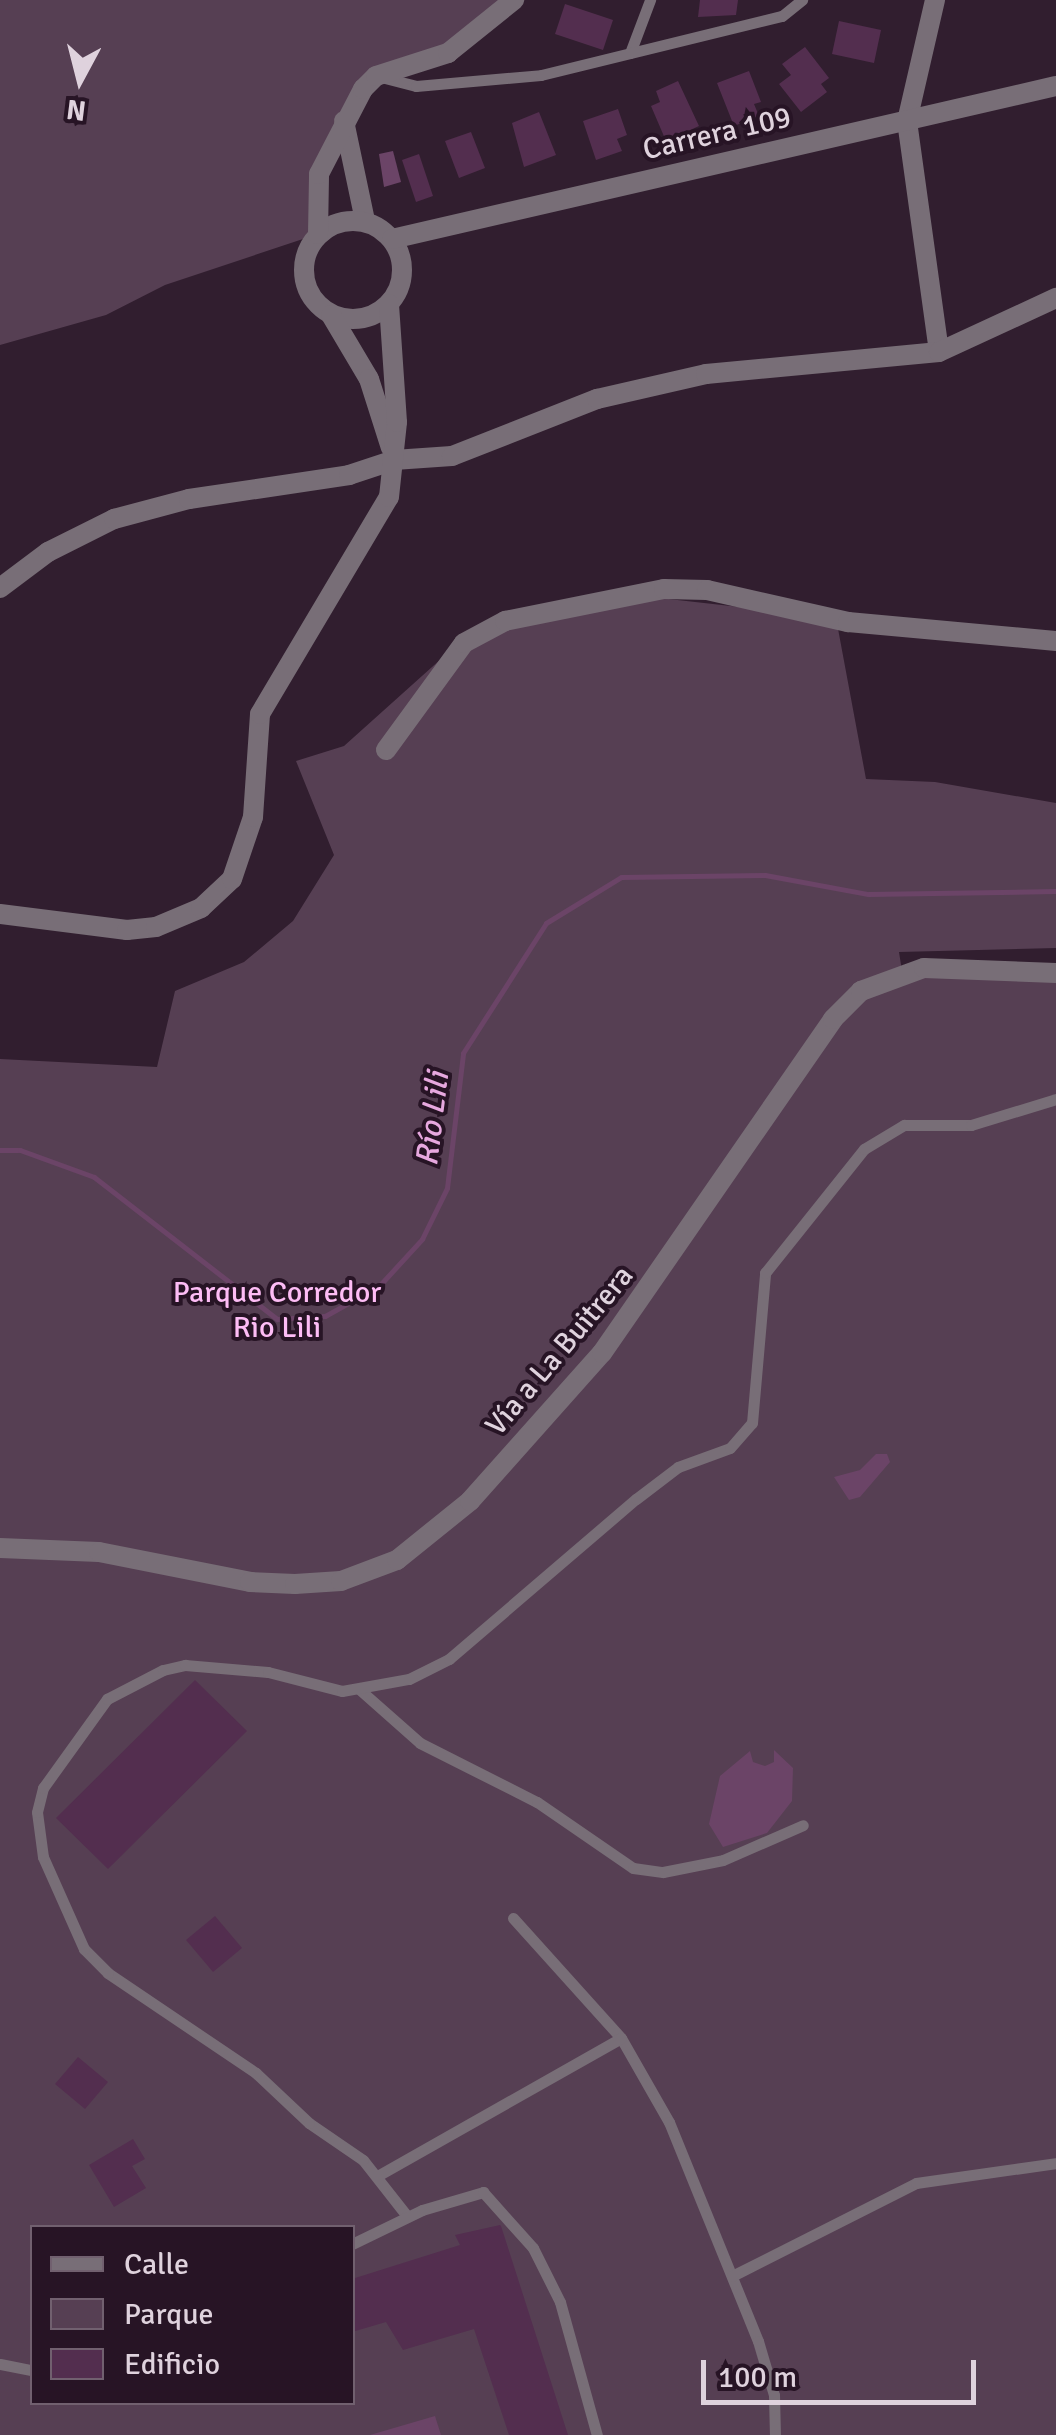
<!DOCTYPE html>
<html>
<head>
<meta charset="utf-8">
<style>
  body { margin:0 }
  #map { position:relative; width:1056px; height:2435px; overflow:hidden; background:#311e2f; font-family:Signika,sans-serif }
  div>[style] { position:absolute }
  [style*='--x'] { left:calc(var(--x)*1px); top:calc(var(--y)*1px); width:calc(var(--w)*1px); rotate:calc(var(--a)*1deg) }
  .green>* { inset:0; background:#563f53 }
  .water>* { inset:0; background:#6b4467 }
  .stream>* { height:5px; margin:-2.5px; padding:0 2.5px; transform-origin:2.5px; border-radius:2.5px; background:#6b4467 }
  .building>* { inset:0; background:#532e4f }
  .service>* { height:11px; margin:-5.5px; padding:0 5.5px; transform-origin:5.5px; border-radius:5.5px; background:#786e77 }
  .minor>* { height:20px; margin:-10px; padding:0 10px; transform-origin:10px; border-radius:10px; background:#786e77 }
  .minor>.ring { margin:-10px; padding:0; box-sizing:content-box; background:none; border:20px solid #786e77; border-radius:50% }
  .tertiary>* { height:20px; margin:-10px; padding:0 10px; transform-origin:10px; border-radius:10px; background:#786e77 }
  span { translate:-50% -50%; white-space:nowrap; text-align:center; line-height:1.15; -webkit-text-stroke:8px #271425; paint-order:stroke }
  .street-label { font-size:30px; color:#dfd2dd }
  .park-label { font-size:30px; color:#fdbcf5 }
  .water-label { font-size:32px; color:#e7a8df; font-style:italic }
  .legend { position:absolute; left:30px; top:2225px; width:325px; height:180px; box-sizing:border-box; background:#271425; border:2px solid #71606f; margin:0; padding:12px 18px; list-style:none; font-size:30px; color:#dfd2dd }
  .legend li { display:flex; align-items:center; gap:20px; height:50px }
  .legend b { width:50px; border:2px solid #71606f }
  .north { position:absolute; left:30px; top:30px; width:100px; height:100px; -webkit-text-stroke:8px #271425; paint-order:stroke; rotate:187deg; font-size:28px; font-weight:700; line-height:40px; text-align:center; color:#dfd2dd }
  .north::after { content:''; display:block; margin:auto; width:35px; height:45px; background:#dfd2dd; clip-path:polygon(50% 0,100% 100%,50% 72%,0 100%) }
  .scale { position:absolute; left:701px; top:2360px; width:275px; height:45px; box-sizing:border-box; border:5px solid #dfd2dd; border-top:0; padding-left:12px; font-size:30px; line-height:35px; white-space:nowrap; color:#dfd2dd; -webkit-text-stroke:8px #271425; paint-order:stroke }
</style>
</head>
<body>
<div id="map">
  <div class="green">
    <div style="clip-path:polygon(0 0,514px 0,479px 34px,377px 76px,328px 149px,318px 234px,165px 285px,106px 315px,0 345px)"></div>
    <div style="clip-path:polygon(evenodd,633px 595px,836px 618px,866px 779px,935px 782px,1056px 803px,1056px 948px,899px 952px,902px 971px,1056px 973px,1056px 2435px,0 2435px,0 1059px,157px 1067px,175px 991px,244px 962px,293px 921px,334px 855px,296px 761px,344px 746px,471px 632px,633px 595px,32px 2228px,352px 2228px,352px 2402px,32px 2402px,32px 2228px)"></div>
  </div>
  <div class="water">
    <div style="clip-path:polygon(393px 151px,401px 182px,384px 187px,379px 154px)"></div>
    <div style="clip-path:polygon(876px 1454px,887px 1454px,890px 1462px,860px 1497px,849px 1500px,834px 1477px,860px 1470px)"></div>
    <div style="clip-path:polygon(774px 1750px,793px 1768px,792px 1801px,767px 1833px,723px 1847px,709px 1824px,720px 1776px,750px 1751px,753px 1762px,765px 1766px,774px 1762px)"></div>
    <div style="clip-path:polygon(435px 2416px,441px 2435px,370px 2435px)"></div>
  </div>
  <div class="stream">
    <div style="--x:0;--y:1150;--w:20;--a:0"></div>
    <div style="--x:20;--y:1150;--w:79;--a:20"></div>
    <div style="--x:94;--y:1177;--w:232;--a:37.8"></div>
    <div style="--x:277;--y:1319;--w:48;--a:-3.6"></div>
    <div style="--x:325;--y:1316;--w:62;--a:-29.1"></div>
    <div style="--x:379;--y:1286;--w:64;--a:-47.5"></div>
    <div style="--x:422;--y:1239;--w:57;--a:-63.9"></div>
    <div style="--x:447;--y:1188;--w:136;--a:-83.2"></div>
    <div style="--x:463;--y:1053;--w:154;--a:-57.4"></div>
    <div style="--x:546;--y:923;--w:88;--a:-31.5"></div>
    <div style="--x:621;--y:877;--w:144;--a:-0.8"></div>
    <div style="--x:765;--y:875;--w:105;--a:10.5"></div>
    <div style="--x:868;--y:894;--w:188;--a:-0.9"></div>
  </div>
  <div class="building">
    <div style="clip-path:polygon(700px 0,738px 0,736px 15px,698px 17px)"></div>
    <div style="clip-path:polygon(565px 4px,613px 20px,603px 50px,555px 34px)"></div>
    <div style="clip-path:polygon(839px 21px,881px 30px,874px 63px,832px 54px)"></div>
    <div style="clip-path:polygon(805px 47px,829px 78px,821px 84px,827px 92px,801px 112px,779px 84px,791px 75px,782px 64px)"></div>
    <div style="clip-path:polygon(749px 71px,761px 102px,754px 104px,759px 116px,734px 126px,717px 83px)"></div>
    <div style="clip-path:polygon(678px 81px,699px 126px,666px 141px,651px 106px,660px 102px,656px 91px)"></div>
    <div style="clip-path:polygon(618px 109px,627px 135px,617px 139px,622px 151px,596px 160px,583px 121px)"></div>
    <div style="clip-path:polygon(539px 112px,556px 155px,524px 167px,512px 123px)"></div>
    <div style="clip-path:polygon(471px 132px,485px 168px,459px 178px,445px 141px)"></div>
    <div style="clip-path:polygon(419px 154px,433px 196px,416px 202px,402px 160px)"></div>
    <div style="clip-path:polygon(195px 1680px,247px 1731px,108px 1869px,56px 1818px)"></div>
    <div style="clip-path:polygon(215px 1916px,242px 1948px,213px 1972px,186px 1940px)"></div>
    <div style="clip-path:polygon(78px 2057px,108px 2082px,85px 2109px,55px 2084px)"></div>
    <div style="clip-path:polygon(133px 2139px,145px 2159px,132px 2166px,146px 2188px,114px 2207px,89px 2165px)"></div>
    <div style="clip-path:polygon(500px 2225px,501px 2226px,568px 2435px,509px 2435px,474px 2329px,403px 2350px,386px 2322px,352px 2332px,352px 2279px,460px 2245px,455px 2235px)"></div>
  </div>
  <div class="service">
    <div style="--x:630;--y:53;--w:57;--a:-69.3"></div>
    <div style="--x:377;--y:76;--w:40;--a:14.4"></div>
    <div style="--x:416;--y:86;--w:125;--a:-5"></div>
    <div style="--x:541;--y:75;--w:248;--a:-13.8"></div>
    <div style="--x:782;--y:16;--w:26;--a:-39"></div>
    <div style="--x:359;--y:1689;--w:81;--a:41.5"></div>
    <div style="--x:420;--y:1743;--w:131;--a:26.8"></div>
    <div style="--x:537;--y:1802;--w:116;--a:34.5"></div>
    <div style="--x:633;--y:1868;--w:30;--a:8"></div>
    <div style="--x:663;--y:1872;--w:61;--a:-11.3"></div>
    <div style="--x:723;--y:1860;--w:87;--a:-23.6"></div>
    <div style="--x:513;--y:1918;--w:161;--a:48"></div>
    <div style="--x:621;--y:2038;--w:97;--a:60.3"></div>
    <div style="--x:669;--y:2122;--w:236;--a:67.9"></div>
    <div style="--x:758;--y:2341;--w:56;--a:73.5"></div>
    <div style="--x:774;--y:2395;--w:40;--a:88.6"></div>
    <div style="--x:379;--y:2175;--w:278;--a:-29.5"></div>
    <div style="--x:407;--y:2216;--w:71;--a:-128.2"></div>
    <div style="--x:363;--y:2160;--w:65;--a:-145.6"></div>
    <div style="--x:309;--y:2123;--w:73;--a:-136.7"></div>
    <div style="--x:256;--y:2073;--w:179;--a:-146"></div>
    <div style="--x:108;--y:1973;--w:34;--a:-135"></div>
    <div style="--x:84;--y:1949;--w:101;--a:-114"></div>
    <div style="--x:43;--y:1857;--w:45;--a:-97.6"></div>
    <div style="--x:37;--y:1812;--w:25;--a:-76"></div>
    <div style="--x:43;--y:1788;--w:110;--a:-54.3"></div>
    <div style="--x:107;--y:1699;--w:63;--a:-27.4"></div>
    <div style="--x:163;--y:1670;--w:23;--a:-13"></div>
    <div style="--x:185;--y:1665;--w:83;--a:4.8"></div>
    <div style="--x:268;--y:1672;--w:76;--a:14.4"></div>
    <div style="--x:342;--y:1691;--w:68;--a:-10.2"></div>
    <div style="--x:409;--y:1679;--w:45;--a:-26.6"></div>
    <div style="--x:449;--y:1659;--w:246;--a:-40.6"></div>
    <div style="--x:636;--y:1499;--w:53;--a:-37.3"></div>
    <div style="--x:678;--y:1467;--w:55;--a:-20.1"></div>
    <div style="--x:730;--y:1448;--w:33;--a:-49"></div>
    <div style="--x:752;--y:1423;--w:151;--a:-85"></div>
    <div style="--x:765;--y:1273;--w:159;--a:-51.4"></div>
    <div style="--x:864;--y:1149;--w:47;--a:-31"></div>
    <div style="--x:904;--y:1125;--w:67;--a:0"></div>
    <div style="--x:971;--y:1125;--w:89;--a:-17"></div>
    <div style="--x:352;--y:2244;--w:78;--a:-25.9"></div>
    <div style="--x:422;--y:2210;--w:64;--a:-16.4"></div>
    <div style="--x:483;--y:2192;--w:75;--a:48.2"></div>
    <div style="--x:533;--y:2248;--w:60;--a:63.4"></div>
    <div style="--x:560;--y:2302;--w:138;--a:74.5"></div>
    <div style="--x:732;--y:2276;--w:206;--a:-26.8"></div>
    <div style="--x:916;--y:2183;--w:141;--a:-8.1"></div>
    <div style="--x:0;--y:2364;--w:33;--a:11"></div>
  </div>
  <div class="minor">
    <div style="--x:935;--y:0;--w:124;--a:103"></div>
    <div style="--x:907;--y:121;--w:233;--a:82.1"></div>
    <div style="--x:344;--y:121;--w:102;--a:78.1"></div>
    <div class="ring" style="left:304px;top:221px;width:78px;height:78px"></div>
    <div style="--x:318;--y:234;--w:60;--a:-89"></div>
    <div style="--x:319;--y:174;--w:96;--a:-62.6"></div>
    <div style="--x:363;--y:89;--w:18;--a:-45"></div>
    <div style="--x:376;--y:76;--w:76;--a:-17.7"></div>
    <div style="--x:448;--y:53;--w:85;--a:-38.8"></div>
    <div style="--x:392;--y:239;--w:681;--a:-12.98"></div>
    <div style="--x:331;--y:315;--w:74;--a:59.3"></div>
    <div style="--x:369;--y:379;--w:72;--a:72.3"></div>
    <div style="--x:0;--y:588;--w:60;--a:-36.9"></div>
    <div style="--x:48;--y:552;--w:74;--a:-26.6"></div>
    <div style="--x:114;--y:519;--w:78;--a:-14.9"></div>
    <div style="--x:189;--y:499;--w:162;--a:-8.5"></div>
    <div style="--x:349;--y:475;--w:47;--a:-18.4"></div>
    <div style="--x:394;--y:460;--w:58;--a:-3.9"></div>
    <div style="--x:452;--y:456;--w:156;--a:-21.5"></div>
    <div style="--x:597;--y:399;--w:112;--a:-12.9"></div>
    <div style="--x:706;--y:374;--w:234;--a:-5.4"></div>
    <div style="--x:939;--y:352;--w:129;--a:-24.8"></div>
    <div style="--x:386;--y:750;--w:132;--a:-53.9"></div>
    <div style="--x:464;--y:643;--w:47;--a:-28.2"></div>
    <div style="--x:505;--y:621;--w:162;--a:-11.4"></div>
    <div style="--x:664;--y:589;--w:43;--a:1.3"></div>
    <div style="--x:707;--y:590;--w:145;--a:12.8"></div>
    <div style="--x:848;--y:622;--w:209;--a:5.2"></div>
    <div style="--x:0;--y:914;--w:128;--a:7.2"></div>
    <div style="--x:127;--y:930;--w:29;--a:-6"></div>
    <div style="--x:156;--y:927;--w:49;--a:-22.9"></div>
    <div style="--x:201;--y:908;--w:42;--a:-43.1"></div>
    <div style="--x:232;--y:879;--w:65;--a:-71.3"></div>
    <div style="--x:253;--y:817;--w:103;--a:-86.1"></div>
    <div style="--x:260;--y:714;--w:252;--a:-59.3"></div>
    <div style="--x:389;--y:497;--w:75;--a:-83.9"></div>
    <div style="--x:397;--y:422;--w:118;--a:-93.9"></div>
  </div>
  <div class="tertiary">
    <div style="--x:0;--y:1548;--w:99;--a:2.3"></div>
    <div style="--x:99;--y:1552;--w:154;--a:11.2"></div>
    <div style="--x:250;--y:1582;--w:45;--a:2.5"></div>
    <div style="--x:295;--y:1584;--w:46;--a:-3.7"></div>
    <div style="--x:341;--y:1581;--w:60;--a:-20.6"></div>
    <div style="--x:397;--y:1560;--w:94;--a:-38.9"></div>
    <div style="--x:470;--y:1501;--w:198;--a:-48.3"></div>
    <div style="--x:602;--y:1353;--w:406;--a:-55.3"></div>
    <div style="--x:833;--y:1019;--w:40;--a:-45"></div>
    <div style="--x:861;--y:991;--w:67;--a:-20.1"></div>
    <div style="--x:924;--y:968;--w:132;--a:2.2"></div>
  </div>
  <div class="street-label">
    <span style="left:717px;top:134px;rotate:-13deg">Carrera 109</span>
    <span style="left:560px;top:1351px;rotate:-50deg">Vía a La Buitrera</span>
  </div>
  <div class="park-label">
    <span style="left:277px;top:1310px">Parque Corredor<br>Rio Lili</span>
  </div>
  <div class="water-label">
    <span style="left:433px;top:1119px;rotate:-83deg">Río Lili</span>
  </div>
  <ul class="legend">
  <li><b style="height:12px;background:#786e77"></b>Calle</li>
  <li><b style="height:28px;background:#563f53"></b>Parque</li>
  <li><b style="height:28px;background:#532e4f"></b>Edificio</li>
  </ul>
  <div class="north">N</div>
  <div class="scale">100 m</div>
</div>
</body>
</html>
